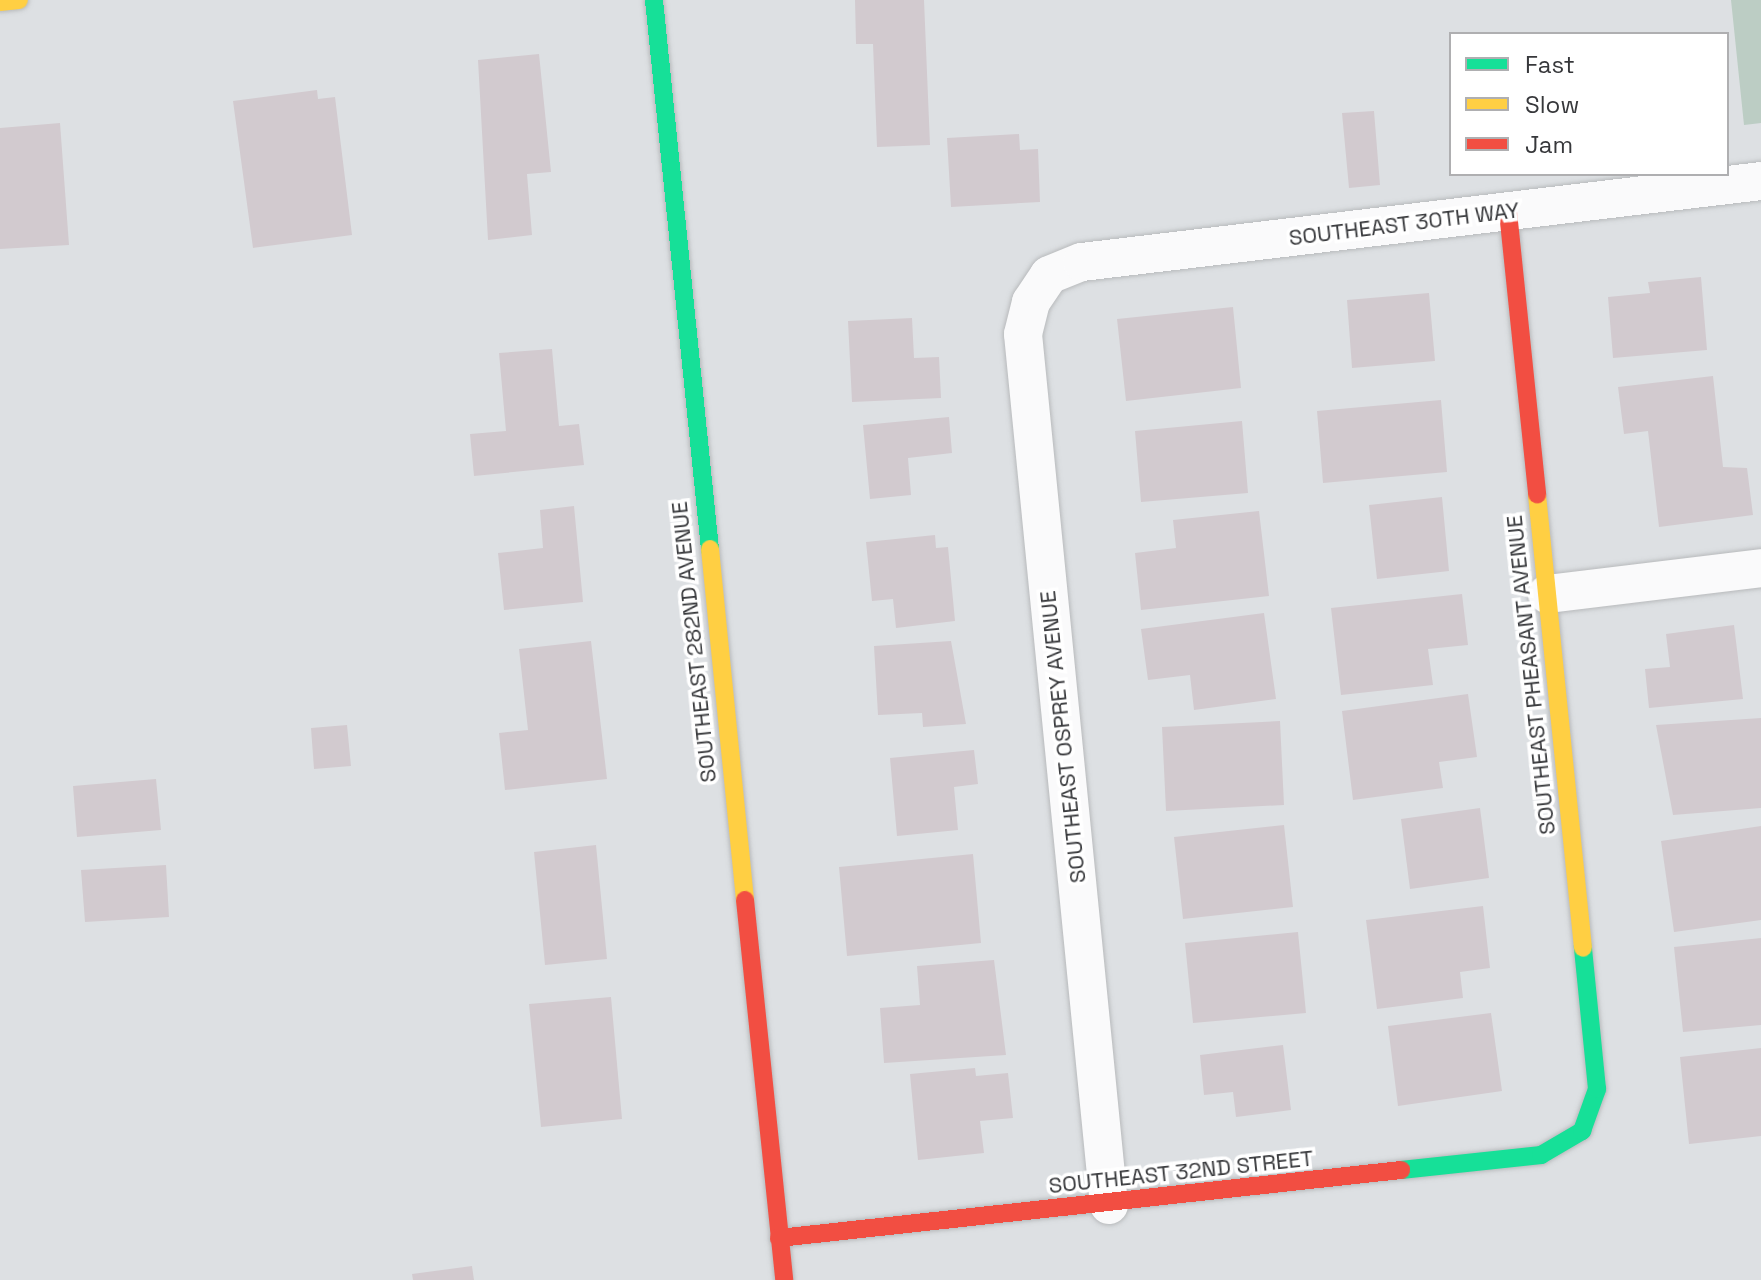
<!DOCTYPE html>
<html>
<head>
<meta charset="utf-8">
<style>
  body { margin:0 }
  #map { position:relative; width:1761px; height:1280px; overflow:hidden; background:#dde0e3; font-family:"Space Grotesk",sans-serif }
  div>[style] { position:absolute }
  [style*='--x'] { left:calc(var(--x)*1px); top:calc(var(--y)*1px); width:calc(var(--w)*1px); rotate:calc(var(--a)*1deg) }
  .green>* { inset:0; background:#bccdc4 }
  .building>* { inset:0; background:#d2cacf }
  .roads { filter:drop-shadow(0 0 2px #b8babc) drop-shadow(0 0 2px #b8babc) }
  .street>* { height:38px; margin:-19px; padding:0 19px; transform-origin:19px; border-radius:19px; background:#fafafb }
  .fast>* { height:18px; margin:-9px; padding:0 9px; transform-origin:9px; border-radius:9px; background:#16e098 }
  .slow>* { height:18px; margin:-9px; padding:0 9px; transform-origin:9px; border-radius:9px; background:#ffcf43 }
  .jam>* { height:18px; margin:-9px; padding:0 9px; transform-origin:9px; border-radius:9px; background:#f24e42 }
  span { translate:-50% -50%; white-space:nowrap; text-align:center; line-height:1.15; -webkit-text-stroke:7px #fff; paint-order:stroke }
  .street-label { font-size:22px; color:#37383b }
  .legend { position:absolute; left:1449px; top:32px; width:280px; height:144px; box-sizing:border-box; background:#fff; border:2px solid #afafb1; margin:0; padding:10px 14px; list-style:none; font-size:24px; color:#37383b }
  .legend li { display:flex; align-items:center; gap:16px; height:40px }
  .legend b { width:40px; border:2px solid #afafb1 }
</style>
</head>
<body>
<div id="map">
  <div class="green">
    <div style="clip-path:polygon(1731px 0,1761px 0,1761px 123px,1744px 125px)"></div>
  </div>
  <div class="building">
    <div style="clip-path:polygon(855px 0,924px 0,930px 145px,877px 147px,873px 44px,856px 44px)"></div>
    <div style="clip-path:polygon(539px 54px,551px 172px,527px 174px,532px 235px,488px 240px,478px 60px)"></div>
    <div style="clip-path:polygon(317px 90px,318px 99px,335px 97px,352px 235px,253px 248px,233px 101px)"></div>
    <div style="clip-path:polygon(1374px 111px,1380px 185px,1349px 188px,1342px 113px)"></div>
    <div style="clip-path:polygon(60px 123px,69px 245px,0 249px,0 128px)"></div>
    <div style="clip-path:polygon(1019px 134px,1020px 150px,1038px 149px,1040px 202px,951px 207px,947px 138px)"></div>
    <div style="clip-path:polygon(1701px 277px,1707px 350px,1613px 358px,1608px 297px,1650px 293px,1648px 282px)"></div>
    <div style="clip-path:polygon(1429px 293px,1435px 361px,1352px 368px,1347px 300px)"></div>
    <div style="clip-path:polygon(1233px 307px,1241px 388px,1126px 401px,1117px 319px)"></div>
    <div style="clip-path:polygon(912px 318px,914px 358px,939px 357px,941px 398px,852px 402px,848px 321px)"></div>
    <div style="clip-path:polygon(552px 349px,559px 426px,579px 424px,584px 465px,474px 476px,470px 434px,506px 431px,499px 353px)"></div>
    <div style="clip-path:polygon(1713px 376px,1723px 467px,1747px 468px,1753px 515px,1659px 527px,1648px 431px,1624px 434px,1618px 387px)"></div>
    <div style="clip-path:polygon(1441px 400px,1447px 472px,1323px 483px,1317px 411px)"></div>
    <div style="clip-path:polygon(949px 417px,952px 453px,908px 458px,911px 495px,870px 499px,863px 425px)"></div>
    <div style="clip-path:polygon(1242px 421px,1248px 493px,1141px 502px,1135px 431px)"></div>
    <div style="clip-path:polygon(1442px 497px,1449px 571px,1377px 579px,1369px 505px)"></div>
    <div style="clip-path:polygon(574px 506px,583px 602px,504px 610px,498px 553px,543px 548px,540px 510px)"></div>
    <div style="clip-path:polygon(1259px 511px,1269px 596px,1141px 610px,1135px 553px,1176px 548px,1173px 520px)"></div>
    <div style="clip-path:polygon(935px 535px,936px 548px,948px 547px,955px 621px,896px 628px,893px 599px,872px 601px,866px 542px)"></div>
    <div style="clip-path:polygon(1462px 594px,1468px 645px,1428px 649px,1433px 685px,1341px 695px,1331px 608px)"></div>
    <div style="clip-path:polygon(1264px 613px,1276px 699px,1194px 710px,1190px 675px,1148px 680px,1141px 629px)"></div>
    <div style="clip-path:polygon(1734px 625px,1743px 699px,1649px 708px,1645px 669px,1670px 667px,1666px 634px)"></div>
    <div style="clip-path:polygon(591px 641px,607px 779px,505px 790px,499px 733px,528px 730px,519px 649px)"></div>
    <div style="clip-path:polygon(951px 641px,966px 724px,923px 727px,922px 713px,878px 715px,874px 646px)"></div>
    <div style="clip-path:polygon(1468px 694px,1477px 757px,1439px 762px,1443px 788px,1353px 800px,1342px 711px)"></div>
    <div style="clip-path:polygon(1761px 718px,1761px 808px,1673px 815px,1656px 725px)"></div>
    <div style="clip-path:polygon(1280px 721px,1284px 805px,1166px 811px,1162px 727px)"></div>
    <div style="clip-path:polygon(347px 725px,351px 766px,314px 769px,311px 728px)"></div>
    <div style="clip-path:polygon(974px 750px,978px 784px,954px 787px,958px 830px,897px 836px,890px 758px)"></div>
    <div style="clip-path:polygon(156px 779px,161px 830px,77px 837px,73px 786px)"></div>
    <div style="clip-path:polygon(1480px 808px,1489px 878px,1410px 889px,1401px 819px)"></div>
    <div style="clip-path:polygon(1284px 825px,1293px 907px,1183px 919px,1174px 837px)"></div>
    <div style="clip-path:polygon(1761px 826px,1761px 920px,1674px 932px,1661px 841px)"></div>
    <div style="clip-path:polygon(596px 845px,607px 959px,545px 965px,534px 852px)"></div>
    <div style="clip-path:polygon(973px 854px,981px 943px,847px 956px,839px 867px)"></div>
    <div style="clip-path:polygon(166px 865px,169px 917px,85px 922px,81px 870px)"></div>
    <div style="clip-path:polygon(1483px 906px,1490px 968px,1460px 972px,1463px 998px,1377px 1009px,1366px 920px)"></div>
    <div style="clip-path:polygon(1298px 932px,1306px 1013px,1193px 1023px,1185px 943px)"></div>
    <div style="clip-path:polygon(1761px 938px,1761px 1025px,1683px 1032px,1674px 947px)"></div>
    <div style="clip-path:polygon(994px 960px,1006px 1055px,884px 1063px,880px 1008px,920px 1005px,917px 966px)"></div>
    <div style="clip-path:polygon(611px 997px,622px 1119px,541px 1127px,529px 1004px)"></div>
    <div style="clip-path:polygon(1491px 1013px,1502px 1091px,1398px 1106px,1388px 1026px)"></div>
    <div style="clip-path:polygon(1283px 1045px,1291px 1110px,1236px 1117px,1233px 1092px,1204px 1095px,1200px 1055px)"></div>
    <div style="clip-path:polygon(1761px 1048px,1761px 1136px,1689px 1144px,1680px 1057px)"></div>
    <div style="clip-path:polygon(975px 1068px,976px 1076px,1008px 1073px,1013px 1118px,980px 1121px,984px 1153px,918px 1160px,910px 1074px)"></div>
    <div style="clip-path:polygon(472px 1266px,474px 1280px,413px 1280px,412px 1274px)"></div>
  </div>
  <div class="roads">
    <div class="street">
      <div style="--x:1547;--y:594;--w:216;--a:-6.9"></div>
      <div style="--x:1109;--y:1205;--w:875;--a:-95.64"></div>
      <div style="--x:1023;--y:334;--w:33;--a:-76"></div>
      <div style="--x:1031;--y:302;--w:32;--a:-56"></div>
      <div style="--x:1049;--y:275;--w:35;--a:-22"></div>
      <div style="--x:1082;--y:262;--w:684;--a:-6.8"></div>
    </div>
    <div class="fast">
      <div style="--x:654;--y:0;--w:552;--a:84.18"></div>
      <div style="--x:1401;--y:1170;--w:141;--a:-6.1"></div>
      <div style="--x:1541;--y:1155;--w:48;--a:-30.3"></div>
      <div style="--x:1582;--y:1131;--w:45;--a:-70.3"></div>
      <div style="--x:1597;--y:1089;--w:142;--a:-95.7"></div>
    </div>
    <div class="slow">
      <div style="--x:0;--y:2;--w:19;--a:-6"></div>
      <div style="--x:1537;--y:495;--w:455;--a:84.2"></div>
      <div style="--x:710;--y:549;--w:353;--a:84.3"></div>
    </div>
    <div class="jam">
      <div style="--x:1508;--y:212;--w:284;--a:84.1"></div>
      <div style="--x:745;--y:900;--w:382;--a:84.1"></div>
      <div style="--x:779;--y:1238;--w:626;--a:-6.24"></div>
    </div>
  </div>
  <div class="street-label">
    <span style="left:1404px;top:224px;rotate:-7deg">SOUTHEAST 30TH WAY</span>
    <span style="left:694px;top:642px;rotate:-96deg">SOUTHEAST 282ND AVENUE</span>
    <span style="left:1531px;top:675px;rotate:-96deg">SOUTHEAST PHEASANT AVENUE</span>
    <span style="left:1063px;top:737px;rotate:-96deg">SOUTHEAST OSPREY AVENUE</span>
    <span style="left:1181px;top:1172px;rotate:-6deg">SOUTHEAST 32ND STREET</span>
  </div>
  <ul class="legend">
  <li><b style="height:10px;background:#16e098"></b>Fast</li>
  <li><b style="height:10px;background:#ffcf43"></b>Slow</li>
  <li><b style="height:10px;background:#f24e42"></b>Jam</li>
  </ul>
</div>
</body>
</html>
